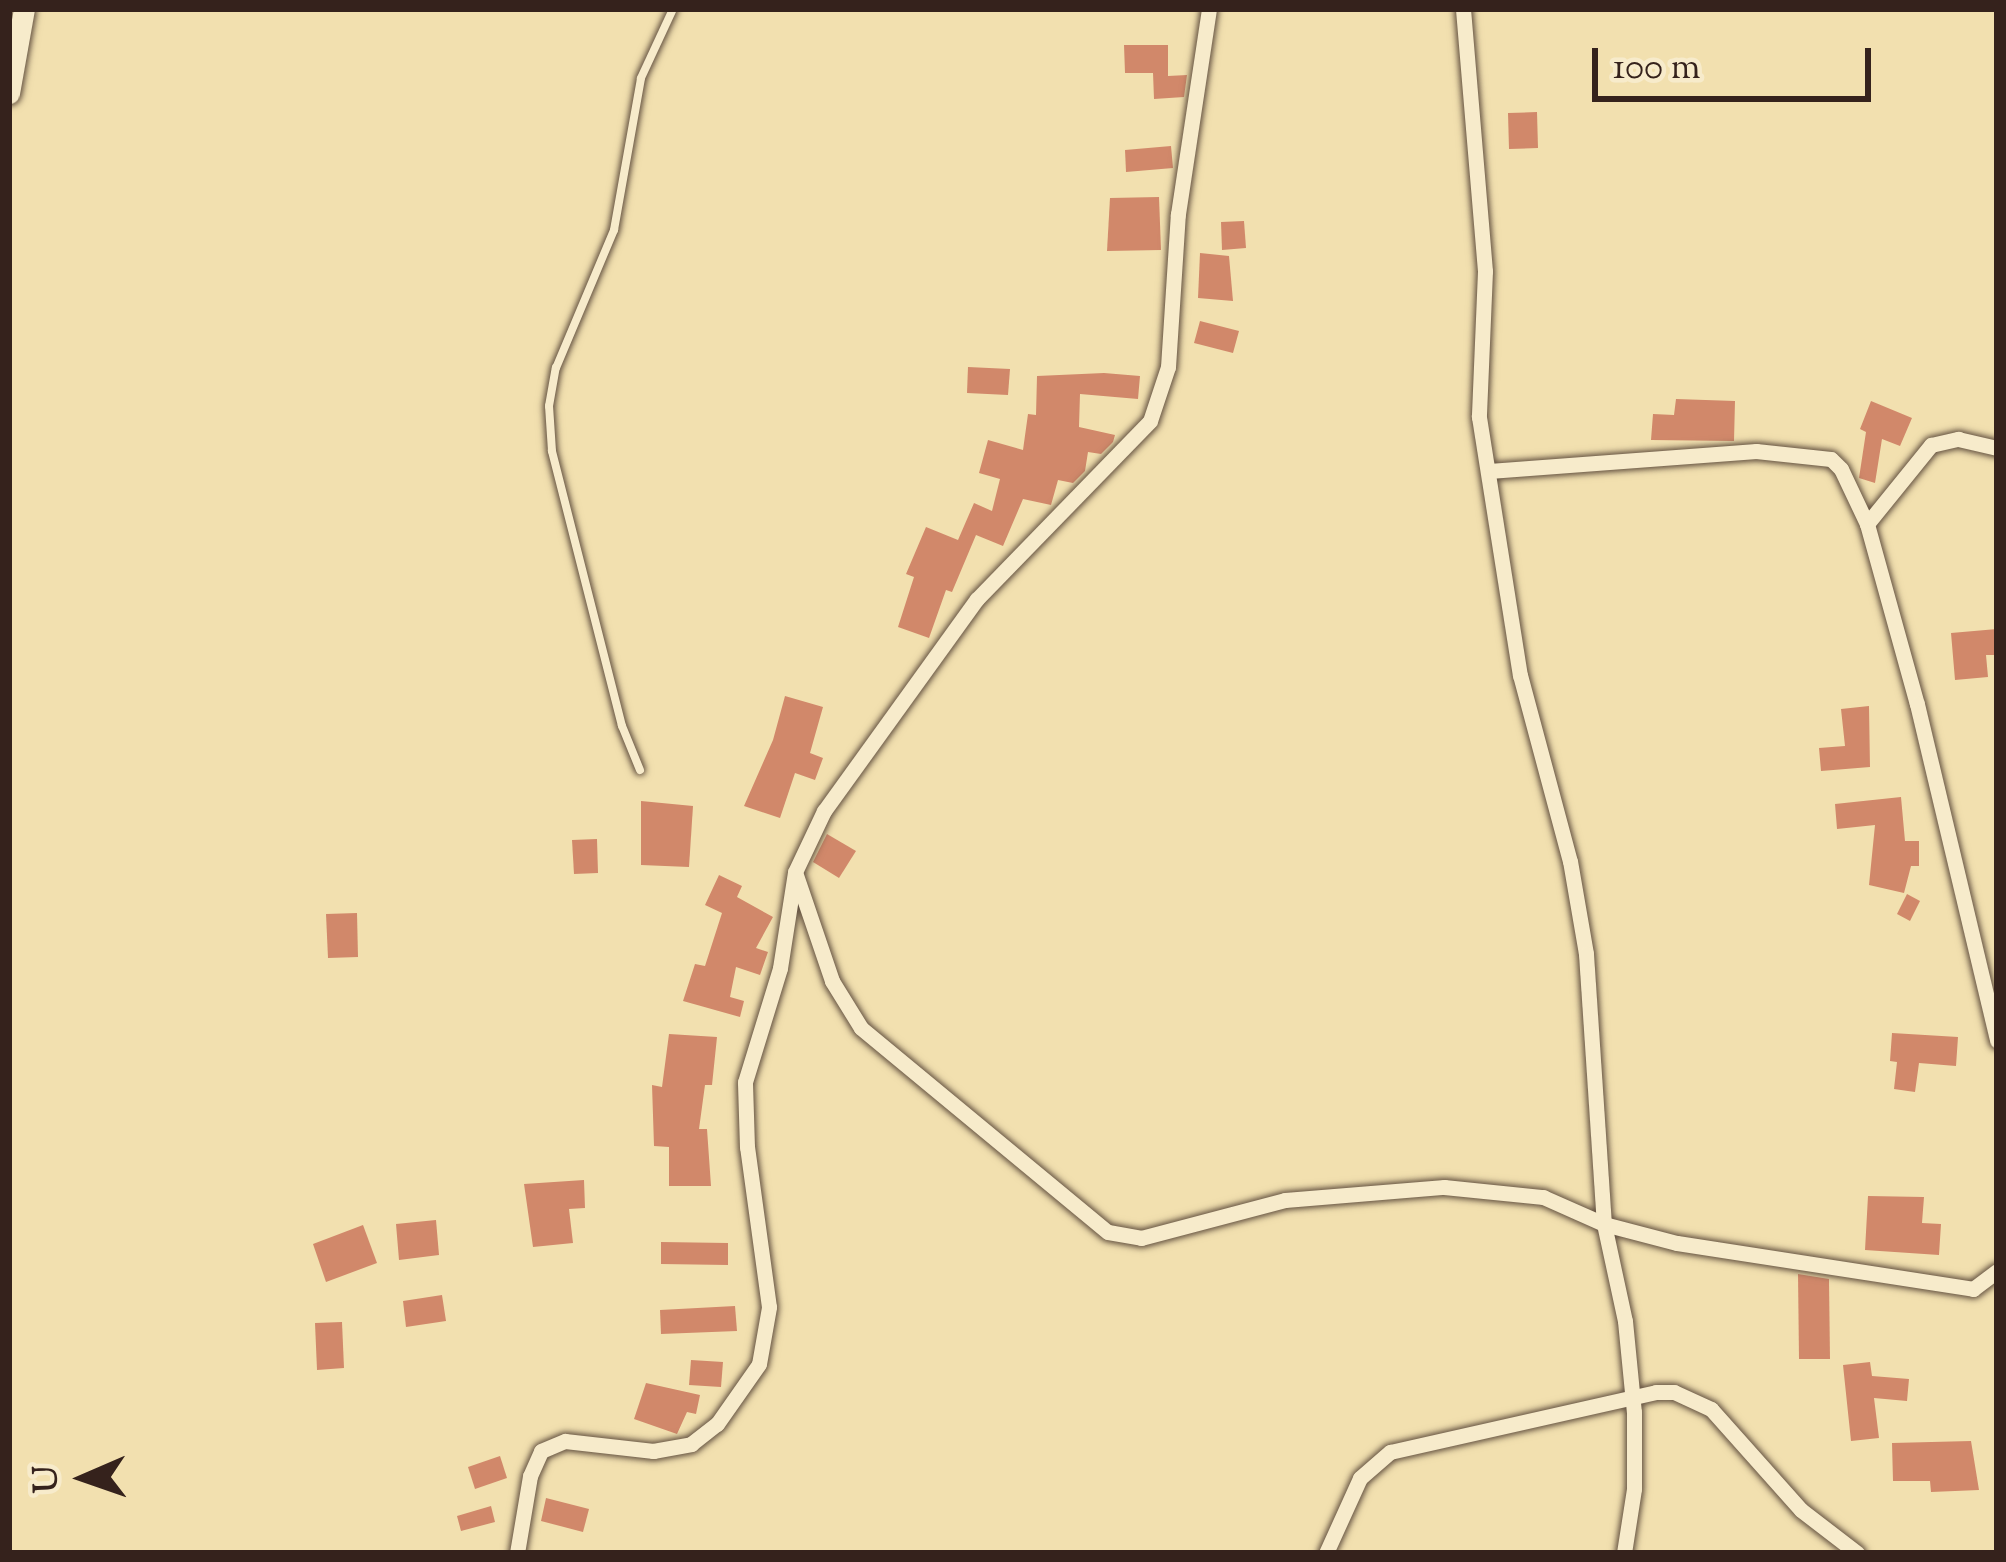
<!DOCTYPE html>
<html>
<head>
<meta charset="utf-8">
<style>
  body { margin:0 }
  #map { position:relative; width:2006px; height:1562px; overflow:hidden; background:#f2e0af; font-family:"Sorts Mill Goudy",serif }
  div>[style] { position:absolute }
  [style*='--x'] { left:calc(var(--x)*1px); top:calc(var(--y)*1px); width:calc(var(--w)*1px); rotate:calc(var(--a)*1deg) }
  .building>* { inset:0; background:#d1886a }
  .roads { filter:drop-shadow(0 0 3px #645241) drop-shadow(0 0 3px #645241) }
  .service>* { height:8px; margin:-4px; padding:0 4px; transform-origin:4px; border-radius:4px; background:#f7ebcb }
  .minor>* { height:15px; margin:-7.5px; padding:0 7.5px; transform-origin:7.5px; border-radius:7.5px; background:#f7ebcb }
  .secondary>* { height:21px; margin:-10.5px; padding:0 10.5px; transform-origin:10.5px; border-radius:10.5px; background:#f7ebcb }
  span { translate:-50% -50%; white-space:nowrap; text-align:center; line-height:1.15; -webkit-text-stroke:12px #f7ebcb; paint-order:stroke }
  .frame { position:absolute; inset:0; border:12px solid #35221c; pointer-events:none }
  .north { position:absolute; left:24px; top:1418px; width:120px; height:120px; -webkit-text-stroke:9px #f7ebcb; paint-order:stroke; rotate:268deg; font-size:33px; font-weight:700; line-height:48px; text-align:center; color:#35221c }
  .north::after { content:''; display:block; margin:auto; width:42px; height:54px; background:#35221c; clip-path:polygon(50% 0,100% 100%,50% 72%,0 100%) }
  .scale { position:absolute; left:1592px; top:48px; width:279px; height:54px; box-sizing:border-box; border:6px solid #35221c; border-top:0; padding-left:15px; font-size:36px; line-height:42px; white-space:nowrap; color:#35221c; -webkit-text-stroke:9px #f7ebcb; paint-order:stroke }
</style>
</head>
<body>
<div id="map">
  <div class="building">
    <div style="clip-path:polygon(1124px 45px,1168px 45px,1168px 76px,1187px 75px,1184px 97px,1154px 99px,1153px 73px,1125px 73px)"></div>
    <div style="clip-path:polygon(1537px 112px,1538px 148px,1509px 149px,1508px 113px)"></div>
    <div style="clip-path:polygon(1171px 146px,1173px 168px,1126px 172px,1125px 150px)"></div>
    <div style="clip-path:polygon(1159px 197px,1161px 250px,1107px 251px,1110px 198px)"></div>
    <div style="clip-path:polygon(1244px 221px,1246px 248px,1222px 250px,1221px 222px)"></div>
    <div style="clip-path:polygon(1200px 253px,1229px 256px,1233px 301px,1198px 298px)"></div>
    <div style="clip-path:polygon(1200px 321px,1239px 331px,1233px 353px,1194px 343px)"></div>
    <div style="clip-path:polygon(968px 367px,1010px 369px,1008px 395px,967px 393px)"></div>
    <div style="clip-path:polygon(1104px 373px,1140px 376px,1138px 399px,1080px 394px,1079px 427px,1115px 435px,1113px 442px,1101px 454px,1088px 452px,1085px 471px,1073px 483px,1058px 480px,1051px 505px,1023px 499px,1003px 546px,976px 535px,952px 592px,946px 590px,929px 638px,898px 627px,914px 577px,906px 574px,926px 527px,958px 540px,974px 503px,992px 511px,1000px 479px,979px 473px,988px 440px,1023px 450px,1028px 414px,1036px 415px,1037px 376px)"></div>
    <div style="clip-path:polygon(1676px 399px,1735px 401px,1734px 441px,1651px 440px,1653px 414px,1674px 415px)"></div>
    <div style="clip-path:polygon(1871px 401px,1912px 418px,1900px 446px,1882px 439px,1875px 483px,1859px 478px,1866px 432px,1860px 429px)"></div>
    <div style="clip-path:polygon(1997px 629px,1997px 655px,1986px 655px,1988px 677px,1955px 680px,1951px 633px)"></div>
    <div style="clip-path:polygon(785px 696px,823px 707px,810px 753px,823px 758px,815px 780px,795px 773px,780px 818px,744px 806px,773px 740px)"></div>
    <div style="clip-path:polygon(1869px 706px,1870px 767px,1821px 771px,1819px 748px,1845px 746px,1841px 709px)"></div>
    <div style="clip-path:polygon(1901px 797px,1905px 841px,1919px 841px,1919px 866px,1911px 866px,1904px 893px,1869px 885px,1875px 825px,1837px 829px,1835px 804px)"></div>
    <div style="clip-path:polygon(641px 801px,693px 806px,689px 867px,641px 865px)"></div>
    <div style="clip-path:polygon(827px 834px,856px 851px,839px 878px,813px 862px)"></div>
    <div style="clip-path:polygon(597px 839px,598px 873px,574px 874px,572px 840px)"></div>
    <div style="clip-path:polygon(719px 875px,742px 886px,737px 897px,773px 917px,756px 948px,768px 952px,760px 975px,736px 967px,730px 997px,744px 1001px,740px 1017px,683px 1001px,695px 964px,705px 966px,722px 913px,705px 905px)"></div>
    <div style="clip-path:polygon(1907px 894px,1920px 901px,1910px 921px,1897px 914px)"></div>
    <div style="clip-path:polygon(357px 913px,358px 957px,328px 958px,326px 914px)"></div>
    <div style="clip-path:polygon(1892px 1033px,1958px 1037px,1956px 1066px,1919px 1063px,1915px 1092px,1894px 1089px,1897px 1062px,1890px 1061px)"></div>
    <div style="clip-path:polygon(669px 1034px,717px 1037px,712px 1085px,705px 1085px,699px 1129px,707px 1129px,711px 1186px,669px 1186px,669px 1147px,654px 1146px,652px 1085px,662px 1087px)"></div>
    <div style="clip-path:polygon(584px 1180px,585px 1208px,569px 1209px,573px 1243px,533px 1247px,524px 1184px)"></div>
    <div style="clip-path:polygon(1868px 1196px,1924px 1197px,1922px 1223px,1941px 1224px,1939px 1255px,1865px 1250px)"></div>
    <div style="clip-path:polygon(436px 1220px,439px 1255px,399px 1260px,396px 1224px)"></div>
    <div style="clip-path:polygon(363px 1225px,377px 1263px,326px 1282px,313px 1244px)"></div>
    <div style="clip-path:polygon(661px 1242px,728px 1243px,728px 1265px,661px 1264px)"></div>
    <div style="clip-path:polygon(1798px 1274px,1829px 1279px,1830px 1359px,1799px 1359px)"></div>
    <div style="clip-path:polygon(442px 1295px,446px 1321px,406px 1327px,403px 1301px)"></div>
    <div style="clip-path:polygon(735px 1306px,737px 1331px,661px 1334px,660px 1310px)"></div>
    <div style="clip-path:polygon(342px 1322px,344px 1368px,317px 1370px,315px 1323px)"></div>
    <div style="clip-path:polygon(691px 1360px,723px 1362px,721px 1387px,689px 1385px)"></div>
    <div style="clip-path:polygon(1870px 1362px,1872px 1376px,1909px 1379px,1907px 1401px,1874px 1398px,1879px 1438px,1851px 1441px,1843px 1365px)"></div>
    <div style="clip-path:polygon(646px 1383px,700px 1395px,696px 1414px,687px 1412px,677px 1434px,634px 1419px)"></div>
    <div style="clip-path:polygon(1971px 1441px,1979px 1490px,1931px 1492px,1930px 1481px,1893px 1481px,1892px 1443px)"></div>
    <div style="clip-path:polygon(500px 1456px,507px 1478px,475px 1489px,468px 1467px)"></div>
    <div style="clip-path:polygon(546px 1498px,589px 1509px,583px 1532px,541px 1521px)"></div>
    <div style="clip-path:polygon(491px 1506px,495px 1522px,461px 1531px,457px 1516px)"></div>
  </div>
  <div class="roads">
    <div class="service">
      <div style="--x:640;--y:770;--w:48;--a:-112.2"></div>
      <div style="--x:622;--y:726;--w:284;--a:-104.3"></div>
      <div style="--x:552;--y:451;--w:45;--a:-93.8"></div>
      <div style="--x:549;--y:406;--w:39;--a:-80"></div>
      <div style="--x:556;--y:368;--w:150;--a:-67.2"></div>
      <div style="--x:614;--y:230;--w:154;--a:-79.9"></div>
      <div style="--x:641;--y:78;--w:76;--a:-65.1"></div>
    </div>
    <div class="minor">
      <div style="--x:1463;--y:9;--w:263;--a:85.2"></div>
      <div style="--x:1485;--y:271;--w:146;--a:92.4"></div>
      <div style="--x:1479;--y:417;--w:261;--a:81"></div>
      <div style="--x:1520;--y:675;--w:193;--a:75"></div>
      <div style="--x:1570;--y:861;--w:94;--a:80.2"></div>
      <div style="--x:1586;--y:954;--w:271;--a:86.2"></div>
      <div style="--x:1604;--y:1224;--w:75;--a:14.6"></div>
      <div style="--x:1677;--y:1243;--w:300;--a:8.8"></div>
      <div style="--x:1973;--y:1289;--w:30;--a:-37"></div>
      <div style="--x:1489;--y:471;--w:268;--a:-4.3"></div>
      <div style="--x:1756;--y:451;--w:75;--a:6.1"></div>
      <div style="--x:1831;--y:459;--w:14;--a:45"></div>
      <div style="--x:1841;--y:469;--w:61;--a:64.7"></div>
      <div style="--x:1867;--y:524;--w:187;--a:74.5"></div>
      <div style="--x:1917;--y:704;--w:346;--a:76.6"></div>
      <div style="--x:1867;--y:524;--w:102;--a:-51"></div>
      <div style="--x:1931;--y:445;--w:28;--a:-13"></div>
      <div style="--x:1958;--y:439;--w:40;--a:13"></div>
      <div style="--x:796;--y:875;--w:112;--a:71.2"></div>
      <div style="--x:832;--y:981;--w:55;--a:58.3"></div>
      <div style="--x:861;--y:1028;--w:320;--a:39.6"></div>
      <div style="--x:1108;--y:1232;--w:34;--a:10"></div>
      <div style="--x:1141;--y:1238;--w:149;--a:-14.8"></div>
      <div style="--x:1285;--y:1200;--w:160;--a:-4.7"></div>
      <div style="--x:1444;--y:1187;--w:100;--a:5.8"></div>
      <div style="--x:1543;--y:1197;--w:67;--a:23.9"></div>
      <div style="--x:1604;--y:1224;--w:99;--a:77.8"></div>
      <div style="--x:1625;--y:1321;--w:91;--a:84.4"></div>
      <div style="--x:1634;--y:1412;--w:77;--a:90"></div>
      <div style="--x:1634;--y:1489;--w:65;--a:98.9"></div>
      <div style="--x:517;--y:1553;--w:78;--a:-80.4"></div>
      <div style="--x:530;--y:1476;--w:27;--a:-66"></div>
      <div style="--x:541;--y:1451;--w:26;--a:-23"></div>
      <div style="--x:565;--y:1441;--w:89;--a:6.5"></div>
      <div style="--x:653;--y:1451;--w:39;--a:-10"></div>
      <div style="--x:691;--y:1444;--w:33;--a:-38"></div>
      <div style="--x:717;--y:1424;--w:73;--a:-55"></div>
      <div style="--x:759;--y:1364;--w:58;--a:-80"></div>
      <div style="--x:769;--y:1307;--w:162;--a:-97.8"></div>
      <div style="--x:747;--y:1147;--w:65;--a:-91.8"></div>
      <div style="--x:745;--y:1082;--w:119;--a:-72.9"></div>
      <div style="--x:780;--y:968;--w:97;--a:-81.1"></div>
      <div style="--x:795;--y:872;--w:68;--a:-64.6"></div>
      <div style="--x:824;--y:811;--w:261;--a:-54.2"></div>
      <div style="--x:977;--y:599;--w:248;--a:-45.8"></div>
      <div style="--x:1150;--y:421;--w:57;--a:-71.6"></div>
      <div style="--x:1168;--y:367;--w:153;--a:-86.3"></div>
      <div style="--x:1178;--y:214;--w:207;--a:-81.4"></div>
      <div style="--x:1326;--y:1553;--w:82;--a:-65.6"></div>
      <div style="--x:1360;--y:1478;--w:40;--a:-41"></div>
      <div style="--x:1390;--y:1452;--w:273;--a:-12.7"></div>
      <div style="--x:1656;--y:1392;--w:18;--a:0"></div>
      <div style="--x:1674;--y:1392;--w:41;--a:24.7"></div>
      <div style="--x:1711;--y:1409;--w:135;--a:48.3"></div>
      <div style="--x:1801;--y:1510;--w:71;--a:37.5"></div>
    </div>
    <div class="secondary">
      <div style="--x:9;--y:93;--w:85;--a:-79.9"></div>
    </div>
  </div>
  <div class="frame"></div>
  <div class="north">U</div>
  <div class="scale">100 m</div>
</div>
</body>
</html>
